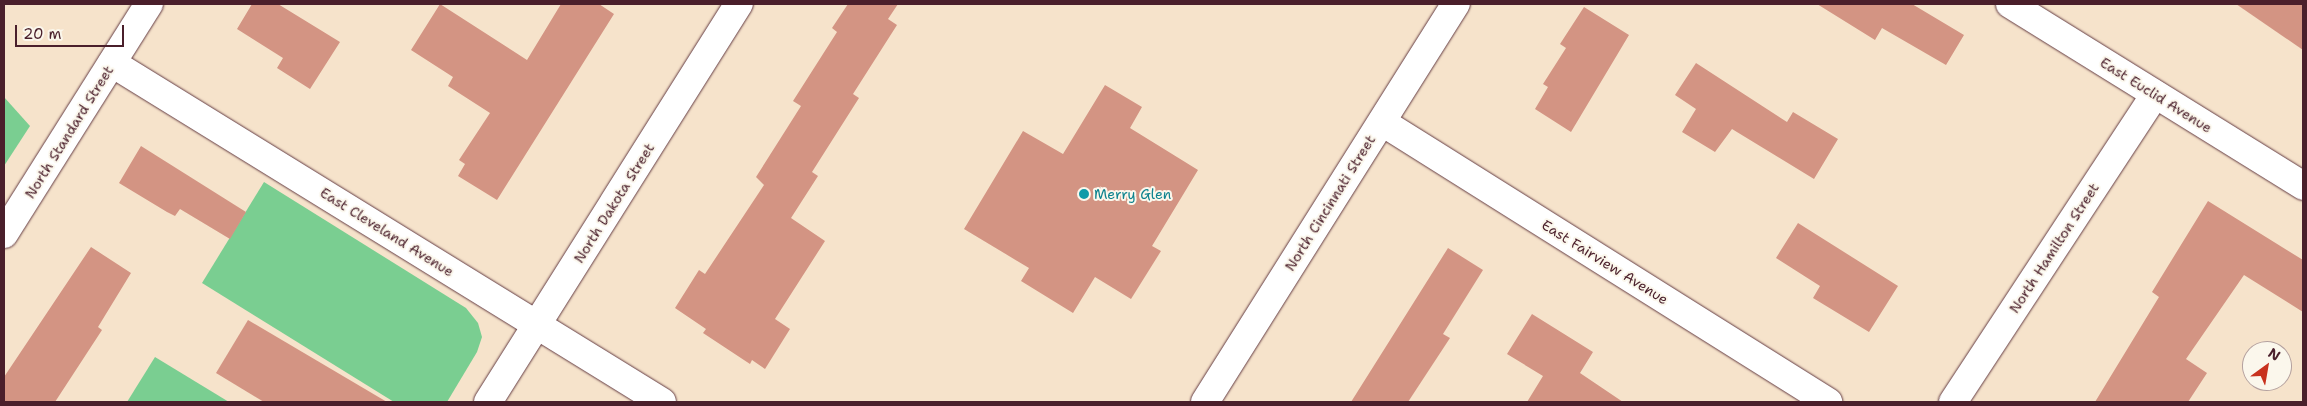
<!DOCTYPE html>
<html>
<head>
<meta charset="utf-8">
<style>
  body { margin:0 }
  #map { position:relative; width:2307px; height:406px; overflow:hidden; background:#f6e3cb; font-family:"Shantell Sans",sans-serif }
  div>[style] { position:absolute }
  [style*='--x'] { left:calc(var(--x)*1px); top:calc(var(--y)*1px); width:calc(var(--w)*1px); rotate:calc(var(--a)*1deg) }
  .green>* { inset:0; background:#7ace91 }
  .building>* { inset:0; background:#d39483 }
  .roads { filter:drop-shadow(0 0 1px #643c43) drop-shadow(0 0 1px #643c43) }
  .minor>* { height:28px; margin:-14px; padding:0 14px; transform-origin:14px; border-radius:14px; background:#fff }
  .dots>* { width:14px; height:14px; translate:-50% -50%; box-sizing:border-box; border:2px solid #fbf7ec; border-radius:50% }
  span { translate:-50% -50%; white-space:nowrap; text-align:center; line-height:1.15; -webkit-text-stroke:4px #fbf7ec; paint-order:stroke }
  .street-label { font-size:14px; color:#4a1f2b }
  .culture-label { font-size:14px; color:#0d838f }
  .left { translate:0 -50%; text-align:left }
  .frame { position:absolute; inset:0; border:5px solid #4a1f2b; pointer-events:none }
  .north { position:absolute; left:2242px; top:341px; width:50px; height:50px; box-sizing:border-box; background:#fbf7ec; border:1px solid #b4a19f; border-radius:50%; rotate:32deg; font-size:14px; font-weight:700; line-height:20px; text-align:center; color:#4a1f2b }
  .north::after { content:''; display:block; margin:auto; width:18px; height:22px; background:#c8321e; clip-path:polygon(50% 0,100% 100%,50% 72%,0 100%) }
  .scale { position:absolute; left:15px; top:25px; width:109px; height:22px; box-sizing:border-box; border:2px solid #4a1f2b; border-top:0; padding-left:6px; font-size:15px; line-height:18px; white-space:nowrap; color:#4a1f2b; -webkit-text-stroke:4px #fbf7ec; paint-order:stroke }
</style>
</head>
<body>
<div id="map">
  <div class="green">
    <div style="clip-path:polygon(4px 97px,30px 126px,4px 166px)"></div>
    <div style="clip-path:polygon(264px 182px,466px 308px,478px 323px,482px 337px,477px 352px,447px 402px,394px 402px,202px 283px)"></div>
    <div style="clip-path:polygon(155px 357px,229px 402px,127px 402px)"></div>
  </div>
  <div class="building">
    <div style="clip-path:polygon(252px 4px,278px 4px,340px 42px,310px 89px,277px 68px,283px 58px,237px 29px)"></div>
    <div style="clip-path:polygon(440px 4px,527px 60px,561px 4px,599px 4px,614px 14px,497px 200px,458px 176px,465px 164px,459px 160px,490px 113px,448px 86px,453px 77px,411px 50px)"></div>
    <div style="clip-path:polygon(848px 4px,898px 4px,888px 19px,897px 25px,853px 94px,859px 98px,812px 172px,818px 176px,791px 218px,825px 241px,775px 319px,790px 329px,765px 369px,752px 360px,750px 364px,703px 333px,706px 329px,675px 308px,699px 270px,705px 274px,764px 185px,756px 177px,801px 106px,793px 101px,837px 32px,832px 28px)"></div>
    <div style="clip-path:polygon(1817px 4px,1912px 4px,1964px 35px,1946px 65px,1882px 28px,1875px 40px)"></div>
    <div style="clip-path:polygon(2236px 4px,2303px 4px,2303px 50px)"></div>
    <div style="clip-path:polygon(1584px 7px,1629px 35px,1571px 132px,1535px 109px,1548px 87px,1543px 84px,1566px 48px,1560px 44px)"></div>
    <div style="clip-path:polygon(1696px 63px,1787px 122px,1793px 112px,1838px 139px,1814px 179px,1732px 129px,1715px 152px,1682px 132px,1696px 109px,1675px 95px)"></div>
    <div style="clip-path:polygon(1105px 85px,1142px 107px,1130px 128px,1198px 170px,1152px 246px,1161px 251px,1131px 299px,1095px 277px,1073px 313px,1021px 281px,1029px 268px,964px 229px,1023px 131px,1063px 154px)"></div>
    <div style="clip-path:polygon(141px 146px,246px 212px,230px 239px,180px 209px,175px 216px,167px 212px,119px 183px)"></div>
    <div style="clip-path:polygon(2208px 201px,2303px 260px,2303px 312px,2244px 275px,2186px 359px,2207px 373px,2188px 402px,2095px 402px,2159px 297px,2152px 292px)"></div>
    <div style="clip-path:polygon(1798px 223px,1898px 286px,1869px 332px,1813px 298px,1820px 286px,1776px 258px)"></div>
    <div style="clip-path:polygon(91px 247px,131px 273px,98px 327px,102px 330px,55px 402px,4px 402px,4px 377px)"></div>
    <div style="clip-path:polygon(1448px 248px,1483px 270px,1443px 334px,1450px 338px,1408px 402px,1351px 402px)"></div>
    <div style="clip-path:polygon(1532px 314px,1593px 352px,1580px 373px,1623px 402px,1527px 402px,1543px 376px,1507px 354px)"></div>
    <div style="clip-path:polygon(248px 320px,387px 402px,264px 402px,216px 373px)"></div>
  </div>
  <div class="roads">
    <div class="minor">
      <div style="--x:2010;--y:4;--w:345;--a:31.8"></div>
      <div style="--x:112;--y:63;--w:646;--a:31.65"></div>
      <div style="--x:1382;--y:122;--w:527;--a:32.12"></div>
      <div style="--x:4;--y:234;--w:272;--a:-57.8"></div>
      <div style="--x:488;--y:402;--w:471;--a:-57.8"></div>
      <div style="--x:1205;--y:402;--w:471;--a:-57.8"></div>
      <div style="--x:1953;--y:402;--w:368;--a:-56.7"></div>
    </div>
  </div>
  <div class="dots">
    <div style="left:1084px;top:194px;background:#0f9aa8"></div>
  </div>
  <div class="street-label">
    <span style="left:2156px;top:95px;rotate:32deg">East Euclid Avenue</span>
    <span style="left:69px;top:132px;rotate:-58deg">North Standard Street</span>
    <span style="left:614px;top:203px;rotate:-58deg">North Dakota Street</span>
    <span style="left:1330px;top:203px;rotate:-58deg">North Cincinnati Street</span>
    <span style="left:387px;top:232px;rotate:32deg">East Cleveland Avenue</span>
    <span style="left:2054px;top:248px;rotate:-57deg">North Hamilton Street</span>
    <span style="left:1605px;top:262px;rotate:32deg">East Fairview Avenue</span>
  </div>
  <div class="culture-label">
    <span class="left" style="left:1094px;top:194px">Merry Glen</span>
  </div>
  <div class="frame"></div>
  <div class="north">N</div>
  <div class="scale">20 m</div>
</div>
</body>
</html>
